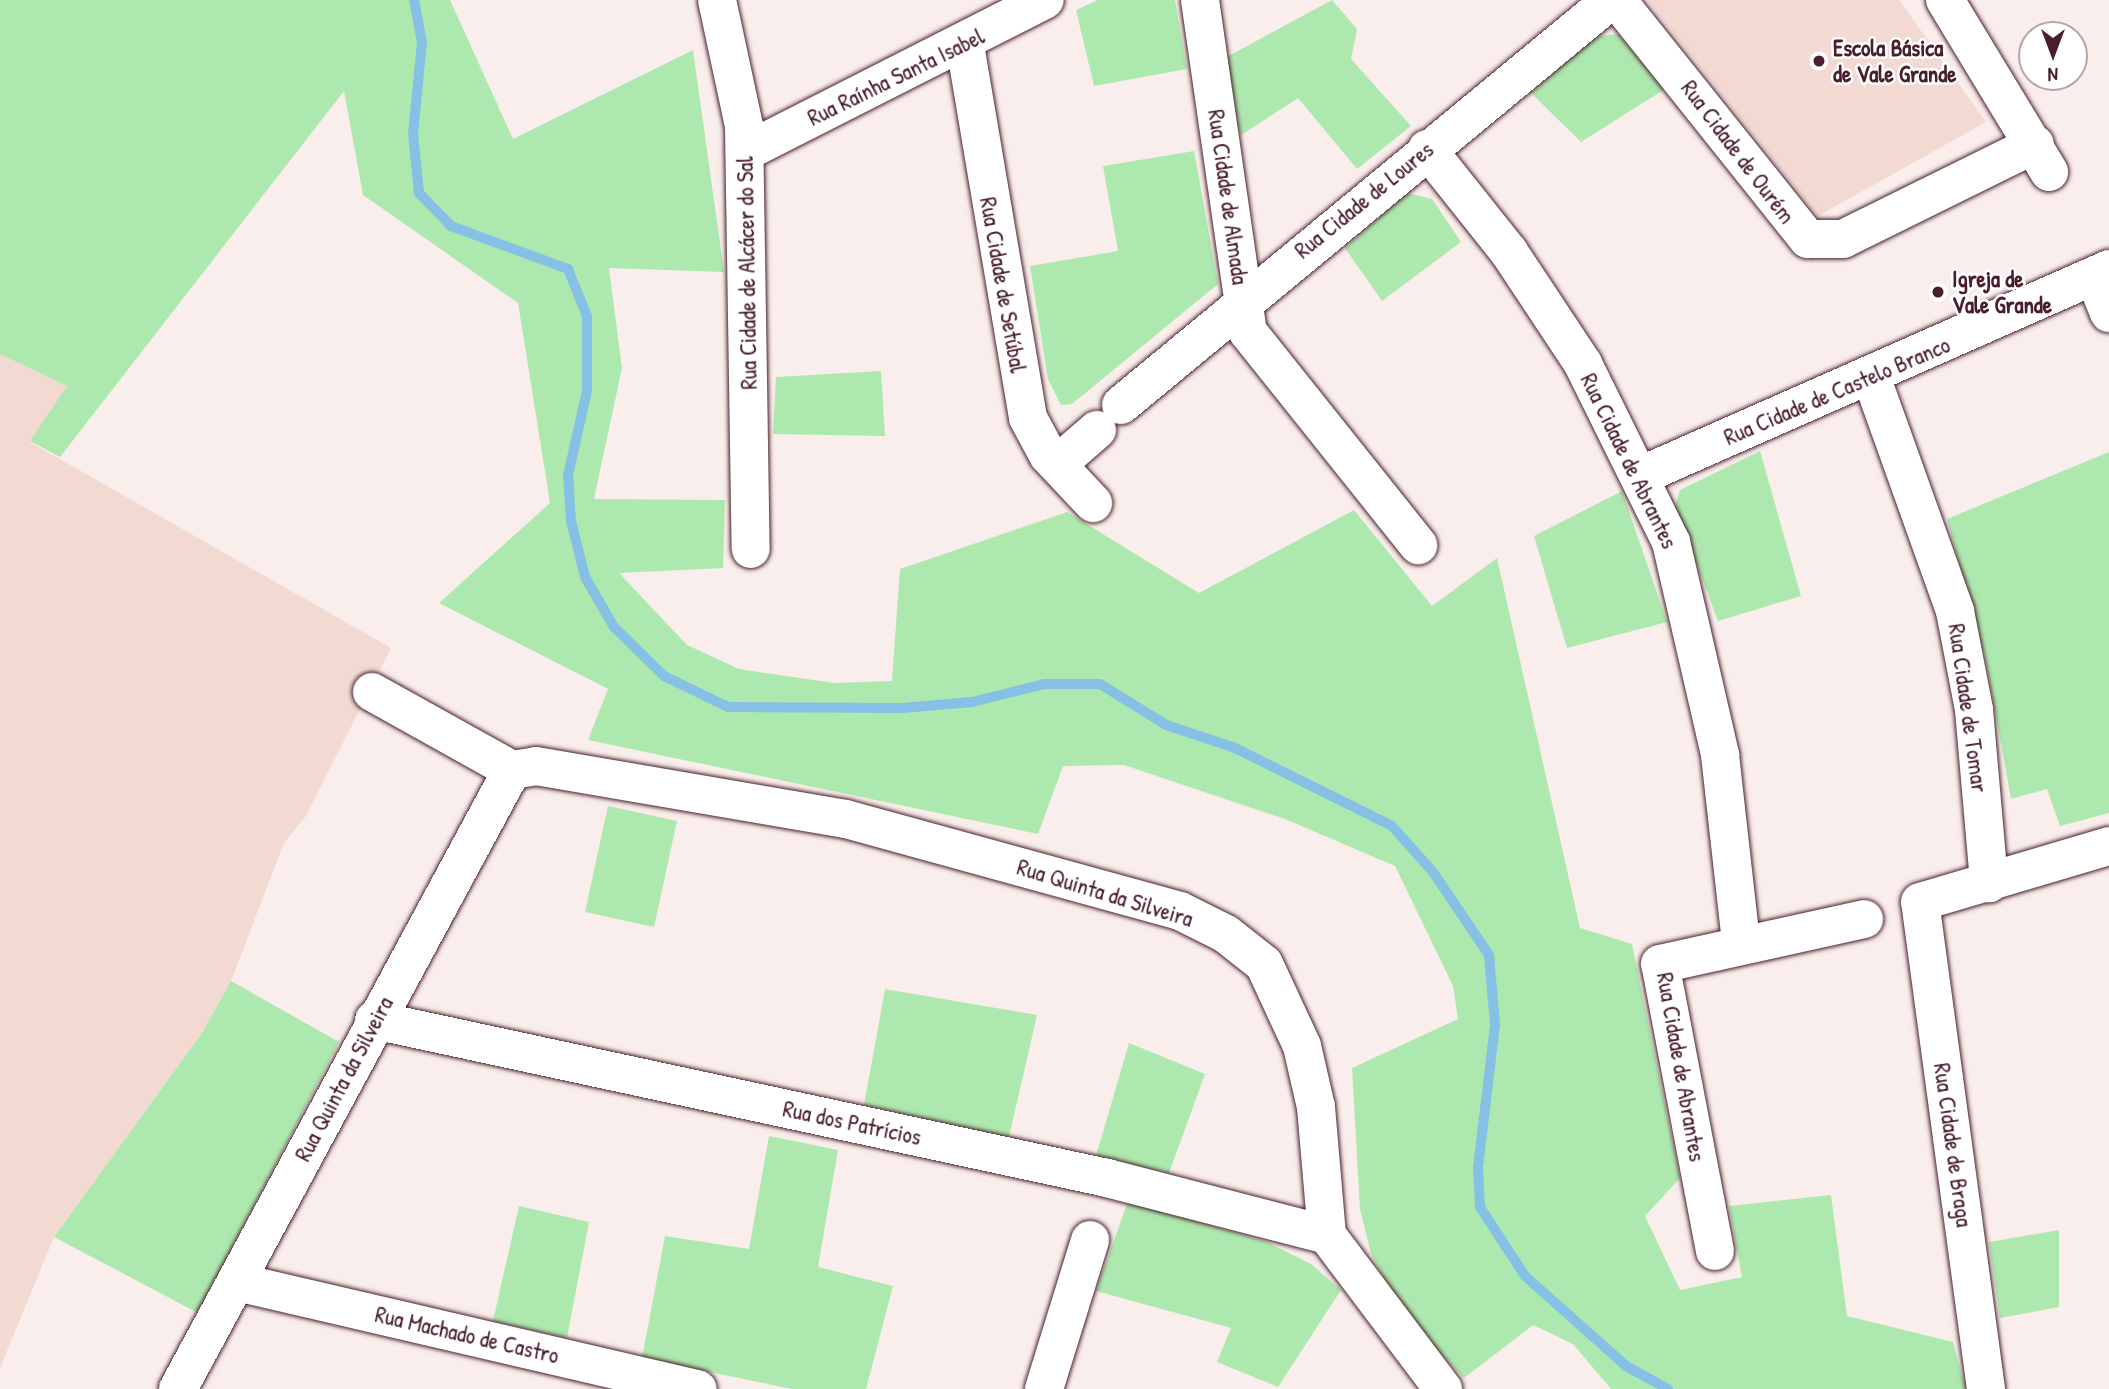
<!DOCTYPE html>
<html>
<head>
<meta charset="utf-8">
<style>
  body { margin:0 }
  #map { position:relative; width:2109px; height:1389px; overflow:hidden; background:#f9eeeb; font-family:"Patrick Hand",sans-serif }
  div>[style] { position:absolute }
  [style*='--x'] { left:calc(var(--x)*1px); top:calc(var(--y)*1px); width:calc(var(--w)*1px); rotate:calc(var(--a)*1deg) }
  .built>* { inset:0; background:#f2dad3 }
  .green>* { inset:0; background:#ade9af }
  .stream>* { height:10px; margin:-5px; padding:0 5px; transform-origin:5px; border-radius:5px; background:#86c0e5 }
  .roads { filter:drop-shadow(0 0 2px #4a1f2b) drop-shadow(0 0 2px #4a1f2b) }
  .minor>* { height:38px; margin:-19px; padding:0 19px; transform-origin:19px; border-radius:19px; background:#fff }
  .dots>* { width:19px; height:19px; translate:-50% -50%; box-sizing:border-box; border:4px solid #fff; border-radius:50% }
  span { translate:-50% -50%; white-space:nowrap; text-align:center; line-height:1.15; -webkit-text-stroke:5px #fff; paint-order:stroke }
  .poi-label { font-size:23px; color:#4a1f2b; font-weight:700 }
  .left { translate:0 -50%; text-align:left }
  .street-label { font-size:23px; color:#4a1f2b }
  .north { position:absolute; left:2018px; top:21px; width:70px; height:70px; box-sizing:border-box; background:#fff; border:2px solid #b7a5aa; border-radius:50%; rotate:180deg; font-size:19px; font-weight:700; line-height:28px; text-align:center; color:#4a1f2b }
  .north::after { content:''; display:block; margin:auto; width:24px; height:32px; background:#4a1f2b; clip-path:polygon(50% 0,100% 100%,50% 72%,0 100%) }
</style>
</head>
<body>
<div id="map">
  <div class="built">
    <div style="clip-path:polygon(1647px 0,1899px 0,1986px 122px,1818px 216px)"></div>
    <div style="clip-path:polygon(0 354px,67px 386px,30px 442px,391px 648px,306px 816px,284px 843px,231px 981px,202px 1033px,54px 1237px,0 1368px)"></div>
  </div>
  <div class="green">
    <div style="clip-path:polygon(0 0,450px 0,513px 139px,693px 50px,724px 272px,609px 268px,622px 368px,594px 499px,725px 500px,723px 568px,619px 573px,687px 645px,739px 669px,834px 683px,892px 681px,900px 569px,1067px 512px,1199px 593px,1354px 510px,1432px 606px,1497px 558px,1580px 928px,1632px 944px,1680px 1178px,1645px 1216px,1680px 1290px,1742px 1277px,1729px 1206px,1831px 1195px,1847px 1316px,1953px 1342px,1966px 1389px,1611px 1389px,1573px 1344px,1533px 1325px,1464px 1378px,1405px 1317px,1371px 1254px,1360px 1209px,1352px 1068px,1458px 1019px,1453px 986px,1395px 866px,1285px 819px,1124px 765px,1063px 766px,1038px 834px,588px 740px,608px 689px,439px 603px,550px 503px,518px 303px,363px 195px,344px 91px,60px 457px,30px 441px,67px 386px,0 354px)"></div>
    <div style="clip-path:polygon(1098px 0,1175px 0,1187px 69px,1094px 86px,1076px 10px)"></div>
    <div style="clip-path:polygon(1332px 0,1357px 29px,1351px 59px,1411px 126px,1357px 169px,1298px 98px,1241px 135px,1223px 59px)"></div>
    <div style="clip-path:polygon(1618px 34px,1668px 87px,1581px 142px,1531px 93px,1593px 37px)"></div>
    <div style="clip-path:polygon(1194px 151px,1218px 284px,1072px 404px,1061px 405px,1048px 379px,1030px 266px,1118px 251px,1103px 166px)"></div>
    <div style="clip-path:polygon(1407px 193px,1432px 199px,1461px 242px,1382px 301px,1345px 248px)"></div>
    <div style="clip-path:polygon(881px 371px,885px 436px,773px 434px,776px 377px)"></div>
    <div style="clip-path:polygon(1760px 451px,1801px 596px,1718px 621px,1675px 506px,1680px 490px)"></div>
    <div style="clip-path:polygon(2109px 452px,2109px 813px,2060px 826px,2047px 789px,2011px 799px,1985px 656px,1947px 519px)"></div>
    <div style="clip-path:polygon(1622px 491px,1667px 622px,1567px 648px,1534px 536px)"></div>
    <div style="clip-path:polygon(608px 806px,677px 821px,654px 927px,585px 912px)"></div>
    <div style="clip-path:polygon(231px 981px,339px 1042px,198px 1313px,54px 1237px,202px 1033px)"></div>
    <div style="clip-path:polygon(885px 989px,1037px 1015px,1009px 1137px,864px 1105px)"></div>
    <div style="clip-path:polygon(1129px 1043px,1205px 1074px,1169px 1173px,1096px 1156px)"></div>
    <div style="clip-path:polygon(769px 1136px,838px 1150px,818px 1267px,893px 1286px,866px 1389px,792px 1389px,642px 1358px,665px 1236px,749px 1249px)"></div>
    <div style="clip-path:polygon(1128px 1201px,1267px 1242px,1311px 1264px,1341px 1290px,1278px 1387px,1217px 1362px,1231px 1328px,1096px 1291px)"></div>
    <div style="clip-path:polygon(519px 1206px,589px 1222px,567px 1338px,493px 1321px)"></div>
    <div style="clip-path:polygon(2059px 1230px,2059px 1307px,2000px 1318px,1989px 1242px)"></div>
  </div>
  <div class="stream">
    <div style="--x:414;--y:0;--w:43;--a:79.2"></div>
    <div style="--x:422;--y:42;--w:91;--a:95.6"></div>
    <div style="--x:413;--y:133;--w:60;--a:84.3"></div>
    <div style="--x:419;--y:193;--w:46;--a:45.9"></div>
    <div style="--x:451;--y:226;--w:125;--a:20.2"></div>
    <div style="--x:568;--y:269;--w:51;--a:68"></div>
    <div style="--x:587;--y:316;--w:75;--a:90"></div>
    <div style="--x:587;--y:391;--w:86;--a:102.7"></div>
    <div style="--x:568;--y:475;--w:46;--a:86.3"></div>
    <div style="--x:571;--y:521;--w:58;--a:76"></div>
    <div style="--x:585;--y:577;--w:58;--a:59.9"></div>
    <div style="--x:614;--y:627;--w:70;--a:44.4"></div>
    <div style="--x:664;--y:676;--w:71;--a:25.8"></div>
    <div style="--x:728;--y:707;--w:175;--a:0.3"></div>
    <div style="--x:903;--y:708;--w:69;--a:-5"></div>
    <div style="--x:972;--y:702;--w:74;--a:-14"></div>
    <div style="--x:1044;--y:684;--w:56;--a:0"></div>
    <div style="--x:1100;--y:684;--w:78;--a:31.8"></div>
    <div style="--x:1166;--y:725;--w:73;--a:18.4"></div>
    <div style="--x:1235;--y:748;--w:175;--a:26.4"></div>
    <div style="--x:1392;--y:826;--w:62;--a:48.3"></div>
    <div style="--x:1433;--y:872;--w:100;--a:56"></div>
    <div style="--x:1489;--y:955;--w:70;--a:85.1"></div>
    <div style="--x:1495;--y:1025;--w:143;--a:96.8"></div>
    <div style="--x:1478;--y:1167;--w:40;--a:87.1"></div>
    <div style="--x:1480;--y:1207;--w:82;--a:56.9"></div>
    <div style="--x:1525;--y:1276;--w:135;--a:41.7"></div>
    <div style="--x:1626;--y:1366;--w:48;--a:28.7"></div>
  </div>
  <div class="roads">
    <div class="minor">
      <div style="--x:717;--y:0;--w:129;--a:77.9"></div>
      <div style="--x:744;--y:126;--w:423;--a:89.1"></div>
      <div style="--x:1200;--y:0;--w:335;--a:81.8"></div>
      <div style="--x:1248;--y:332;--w:273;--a:51.4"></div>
      <div style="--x:1617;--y:0;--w:306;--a:51.4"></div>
      <div style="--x:1808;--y:239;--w:35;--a:0"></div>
      <div style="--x:1843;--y:239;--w:214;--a:-26.3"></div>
      <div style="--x:1945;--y:0;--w:201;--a:58.8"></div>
      <div style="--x:965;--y:45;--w:378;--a:80.4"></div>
      <div style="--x:1028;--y:418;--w:42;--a:61.6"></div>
      <div style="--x:1048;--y:455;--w:66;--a:46.8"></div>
      <div style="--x:1427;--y:149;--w:132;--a:51.5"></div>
      <div style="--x:1509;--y:252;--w:134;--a:56.5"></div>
      <div style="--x:1583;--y:364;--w:199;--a:63.7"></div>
      <div style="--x:1671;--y:542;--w:219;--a:77"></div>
      <div style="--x:1720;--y:755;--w:189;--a:83.6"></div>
      <div style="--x:745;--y:152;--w:336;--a:-26.9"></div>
      <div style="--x:2094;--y:276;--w:40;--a:68"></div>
      <div style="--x:1872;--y:379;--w:246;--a:70.3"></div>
      <div style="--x:1955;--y:611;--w:101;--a:79.1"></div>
      <div style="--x:1974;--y:710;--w:174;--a:85"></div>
      <div style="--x:1121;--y:405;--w:636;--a:-39.57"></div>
      <div style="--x:1060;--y:462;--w:49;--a:-40.9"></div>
      <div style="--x:1640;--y:476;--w:513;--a:-23.81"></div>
      <div style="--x:372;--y:692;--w:160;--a:29.1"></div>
      <div style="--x:374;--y:1020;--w:750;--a:12.16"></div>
      <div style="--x:1107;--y:1178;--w:227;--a:14.5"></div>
      <div style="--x:1715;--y:1251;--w:292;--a:-100.8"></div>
      <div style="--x:1660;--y:964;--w:209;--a:-12.4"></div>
      <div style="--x:237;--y:1282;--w:473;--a:13.1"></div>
      <div style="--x:178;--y:1389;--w:703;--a:-61.65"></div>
      <div style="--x:512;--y:770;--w:24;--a:-9"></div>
      <div style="--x:536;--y:766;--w:314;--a:9.7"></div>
      <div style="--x:846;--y:819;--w:346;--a:15.4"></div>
      <div style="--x:1180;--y:911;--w:51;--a:26.6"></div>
      <div style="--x:1226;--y:934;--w:48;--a:38.3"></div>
      <div style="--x:1264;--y:964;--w:90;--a:65.1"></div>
      <div style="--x:1302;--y:1046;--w:63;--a:77.1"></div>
      <div style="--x:1316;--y:1107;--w:128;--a:85.1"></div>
      <div style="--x:1327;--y:1235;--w:193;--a:53"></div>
      <div style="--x:1044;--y:1389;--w:156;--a:-72.8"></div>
      <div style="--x:1986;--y:1389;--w:491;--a:-97.7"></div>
      <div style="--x:1920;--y:902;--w:197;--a:-16.5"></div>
    </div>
  </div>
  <div class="dots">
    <div style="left:1819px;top:61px;background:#4a1f2b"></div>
    <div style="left:1938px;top:292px;background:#4a1f2b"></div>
  </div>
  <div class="poi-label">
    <span class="left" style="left:1833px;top:61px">Escola Básica<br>de Vale Grande</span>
    <span class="left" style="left:1952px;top:292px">Igreja de<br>Vale Grande</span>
  </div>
  <div class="street-label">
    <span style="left:896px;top:77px;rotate:-26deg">Rua Raínha Santa Isabel</span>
    <span style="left:1738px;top:152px;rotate:53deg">Rua Cidade de Ourém</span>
    <span style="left:1228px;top:197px;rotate:82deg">Rua Cidade de Almada</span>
    <span style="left:1364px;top:200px;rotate:-39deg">Rua Cidade de Loures</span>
    <span style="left:747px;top:273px;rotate:-91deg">Rua Cidade de Alcácer do Sal</span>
    <span style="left:1003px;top:285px;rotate:80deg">Rua Cidade de Setúbal</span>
    <span style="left:1837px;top:391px;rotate:-23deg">Rua Cidade de Castelo Branco</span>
    <span style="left:1629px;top:461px;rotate:64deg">Rua Cidade de Abrantes</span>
    <span style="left:1968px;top:708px;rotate:82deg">Rua Cidade de Tomar</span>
    <span style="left:1105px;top:893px;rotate:17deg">Rua Quinta da Silveira</span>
    <span style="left:1681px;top:1067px;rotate:80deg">Rua Cidade de Abrantes</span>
    <span style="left:344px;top:1079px;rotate:-62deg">Rua Quinta da Silveira</span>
    <span style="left:852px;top:1123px;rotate:12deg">Rua dos Patrícios</span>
    <span style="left:1953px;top:1145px;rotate:82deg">Rua Cidade de Braga</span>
    <span style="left:467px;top:1335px;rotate:13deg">Rua Machado de Castro</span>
  </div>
  <div class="north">N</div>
</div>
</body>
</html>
